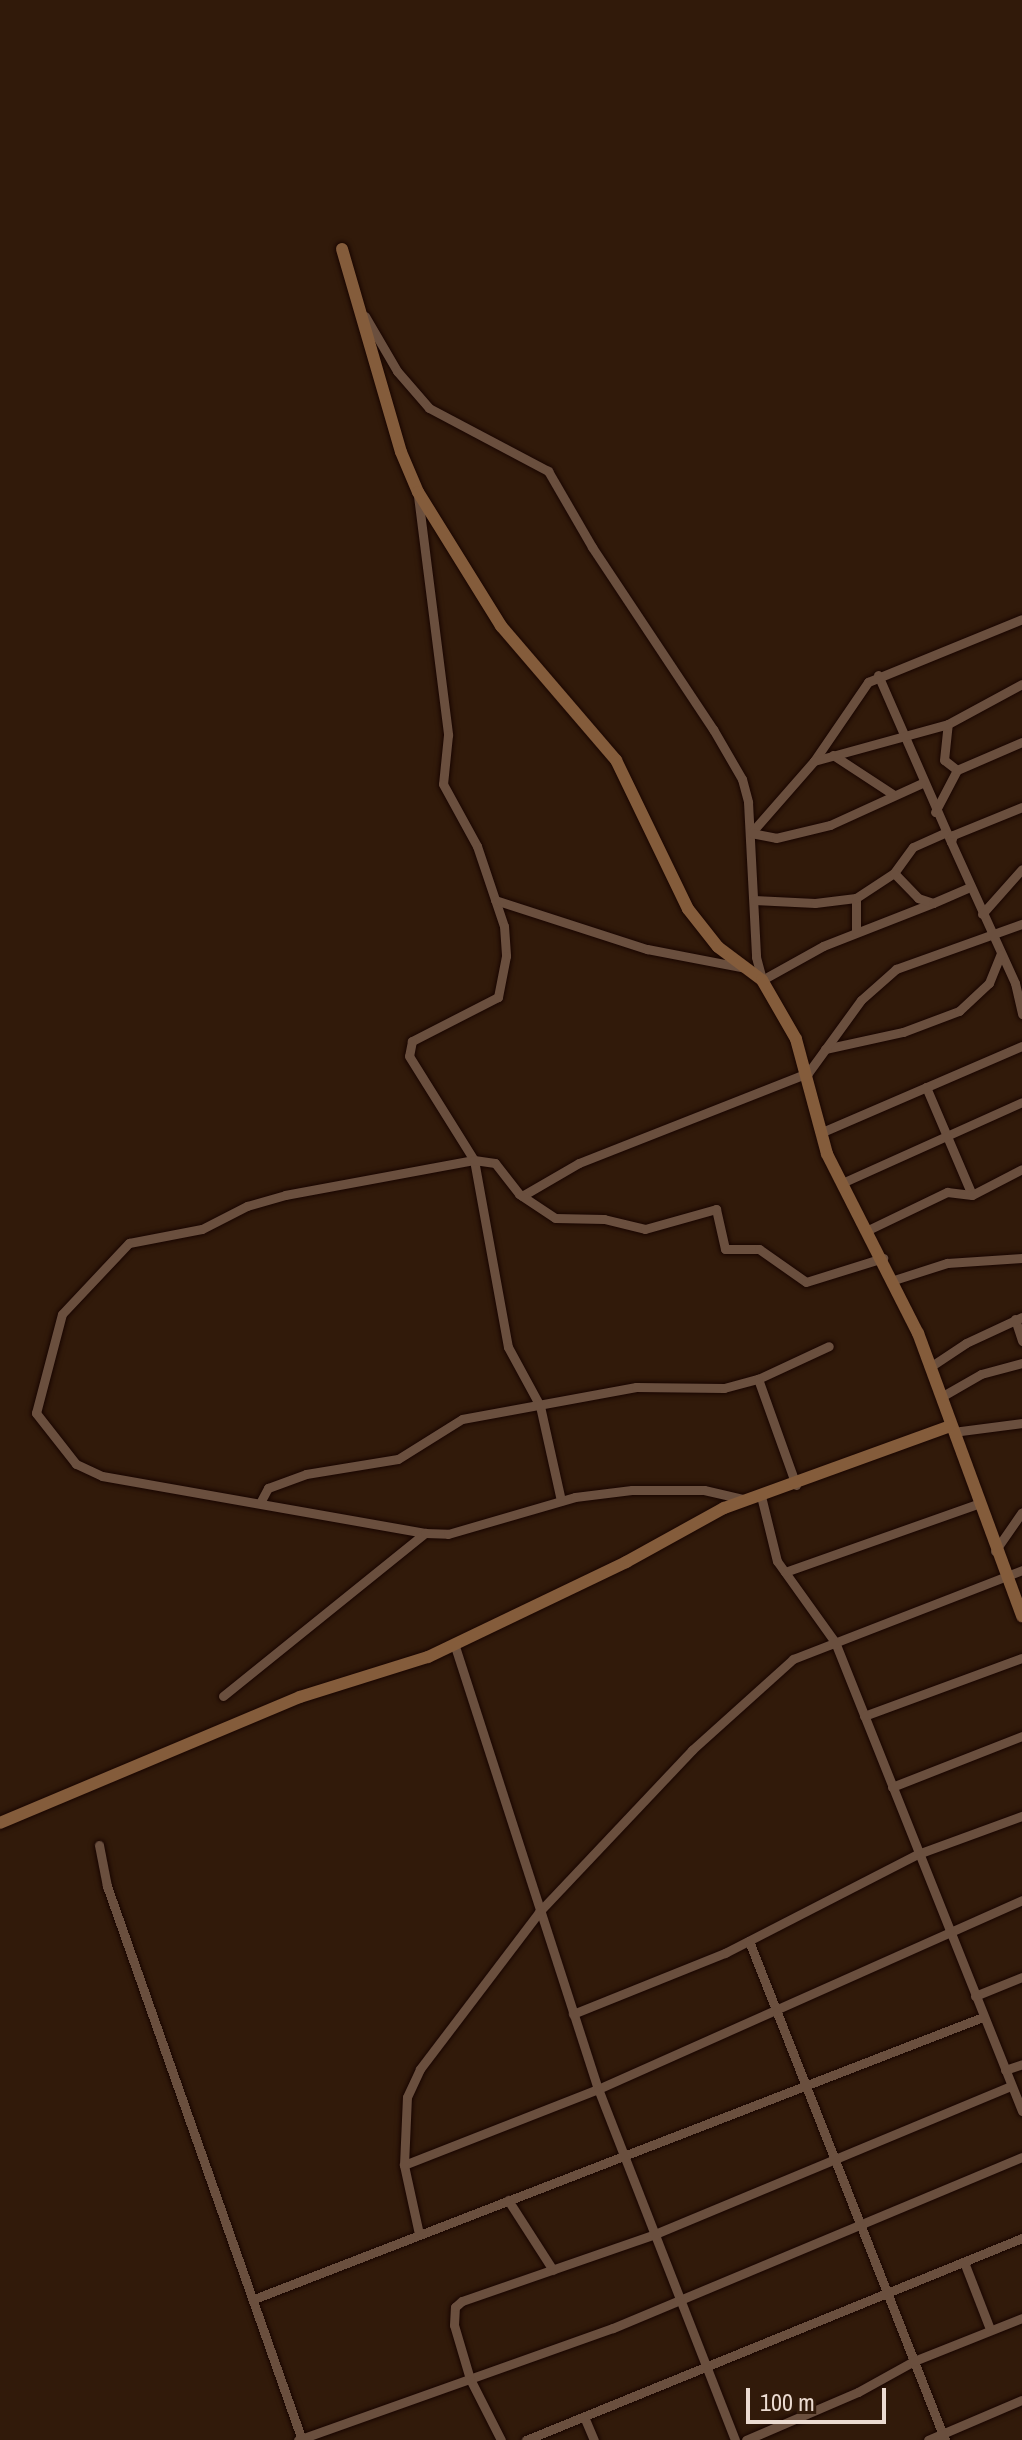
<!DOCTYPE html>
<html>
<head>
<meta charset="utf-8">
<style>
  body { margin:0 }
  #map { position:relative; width:1022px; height:2440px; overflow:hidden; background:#311a0a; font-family:"Archivo Narrow",sans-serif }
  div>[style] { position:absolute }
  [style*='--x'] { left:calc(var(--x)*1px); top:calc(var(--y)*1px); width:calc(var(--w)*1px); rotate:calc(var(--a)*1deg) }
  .roads { filter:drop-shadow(0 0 2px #180500) drop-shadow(0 0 2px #180500) }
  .minor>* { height:9px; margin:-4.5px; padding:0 4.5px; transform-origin:4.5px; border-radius:4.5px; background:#6a4f3e }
  .secondary>* { height:12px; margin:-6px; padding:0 6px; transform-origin:6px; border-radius:6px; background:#845c3b }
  span { translate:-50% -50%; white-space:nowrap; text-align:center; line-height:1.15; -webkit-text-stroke:6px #311a0a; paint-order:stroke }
  .scale { position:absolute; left:746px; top:2388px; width:140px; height:36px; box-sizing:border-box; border:4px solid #ebdbd1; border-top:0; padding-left:10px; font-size:24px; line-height:28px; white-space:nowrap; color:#ebdbd1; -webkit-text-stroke:6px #311a0a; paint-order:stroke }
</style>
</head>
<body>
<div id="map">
  <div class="roads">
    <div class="minor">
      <div style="--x:365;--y:316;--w:64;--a:59.8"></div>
      <div style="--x:397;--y:371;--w:49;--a:49.1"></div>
      <div style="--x:429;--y:408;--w:135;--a:27.9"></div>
      <div style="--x:548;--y:471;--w:88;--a:59.9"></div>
      <div style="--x:592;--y:547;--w:219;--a:56.4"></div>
      <div style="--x:713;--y:729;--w:58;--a:59.9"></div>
      <div style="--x:742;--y:779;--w:24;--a:75"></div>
      <div style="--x:748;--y:802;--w:155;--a:87"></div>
      <div style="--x:756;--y:957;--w:24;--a:75"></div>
      <div style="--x:762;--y:980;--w:70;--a:-29.1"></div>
      <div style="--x:823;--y:946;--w:118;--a:-21.4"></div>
      <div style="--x:418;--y:496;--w:241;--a:82.8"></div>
      <div style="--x:448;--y:735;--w:49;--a:95.8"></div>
      <div style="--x:443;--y:784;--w:71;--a:61.3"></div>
      <div style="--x:477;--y:846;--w:84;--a:71.4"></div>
      <div style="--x:504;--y:926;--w:30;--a:86"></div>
      <div style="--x:506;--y:956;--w:42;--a:101"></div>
      <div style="--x:498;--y:997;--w:97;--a:152.9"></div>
      <div style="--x:412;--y:1041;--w:15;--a:101"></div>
      <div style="--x:409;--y:1056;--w:123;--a:58"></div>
      <div style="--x:474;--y:1160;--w:190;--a:79.7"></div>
      <div style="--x:508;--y:1347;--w:67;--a:61.5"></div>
      <div style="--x:540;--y:1406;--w:97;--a:77.5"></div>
      <div style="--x:878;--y:675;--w:182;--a:66.4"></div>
      <div style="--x:833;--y:755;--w:73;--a:33.3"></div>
      <div style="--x:814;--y:761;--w:96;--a:-55.6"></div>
      <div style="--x:868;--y:682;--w:166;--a:-22.2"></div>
      <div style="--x:957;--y:770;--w:16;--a:-142"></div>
      <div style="--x:944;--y:760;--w:36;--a:-84"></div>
      <div style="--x:948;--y:724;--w:84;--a:-28.4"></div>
      <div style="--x:1022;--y:807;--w:74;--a:157.9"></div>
      <div style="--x:953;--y:835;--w:7;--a:106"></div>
      <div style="--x:951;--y:842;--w:155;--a:65.6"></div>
      <div style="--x:1015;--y:983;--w:32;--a:77"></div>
      <div style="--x:935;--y:812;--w:47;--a:-62.4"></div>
      <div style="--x:957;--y:770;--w:71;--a:-23.3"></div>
      <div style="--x:751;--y:833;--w:96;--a:-48.8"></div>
      <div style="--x:814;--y:761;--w:139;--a:-15.4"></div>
      <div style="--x:751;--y:833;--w:25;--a:11"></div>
      <div style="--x:776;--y:838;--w:56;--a:-13.5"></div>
      <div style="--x:830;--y:825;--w:101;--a:-24.5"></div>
      <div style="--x:894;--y:873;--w:32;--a:-54"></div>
      <div style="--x:913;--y:847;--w:34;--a:-24"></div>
      <div style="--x:856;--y:898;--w:34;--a:90"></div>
      <div style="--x:495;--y:900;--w:160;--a:17.9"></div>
      <div style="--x:647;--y:949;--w:101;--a:10.9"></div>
      <div style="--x:754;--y:900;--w:61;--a:2.8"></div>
      <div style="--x:815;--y:903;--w:41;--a:-7"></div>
      <div style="--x:856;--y:898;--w:45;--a:-33.3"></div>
      <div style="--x:894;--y:873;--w:35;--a:46"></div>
      <div style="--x:918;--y:898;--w:16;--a:18"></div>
      <div style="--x:933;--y:903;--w:40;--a:-23.4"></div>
      <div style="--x:982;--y:914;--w:60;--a:-48.4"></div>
      <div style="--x:825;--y:1049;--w:80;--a:-12.3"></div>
      <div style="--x:903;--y:1032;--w:60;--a:-20.6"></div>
      <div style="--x:959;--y:1011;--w:41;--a:-43"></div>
      <div style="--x:989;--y:983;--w:31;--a:-68"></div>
      <div style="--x:926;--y:1087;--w:117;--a:66.9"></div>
      <div style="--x:820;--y:1133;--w:220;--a:-23.3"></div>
      <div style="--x:842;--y:1183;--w:197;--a:-24.2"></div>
      <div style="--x:522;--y:1196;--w:66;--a:-30.1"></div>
      <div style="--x:579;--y:1163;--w:246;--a:-21.5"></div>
      <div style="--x:808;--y:1073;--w:90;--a:-54"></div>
      <div style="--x:861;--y:1000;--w:47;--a:-41.5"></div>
      <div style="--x:896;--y:969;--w:134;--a:-19.7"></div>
      <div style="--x:868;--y:1230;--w:88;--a:-25.7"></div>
      <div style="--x:947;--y:1192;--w:25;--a:7"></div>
      <div style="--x:972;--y:1195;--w:56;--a:-27.5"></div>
      <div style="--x:894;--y:1280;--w:56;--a:-17.8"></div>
      <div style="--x:947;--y:1263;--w:75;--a:-3.8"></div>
      <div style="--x:1015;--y:1319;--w:23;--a:72"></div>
      <div style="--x:930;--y:1367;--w:43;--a:-33.7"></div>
      <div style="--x:966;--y:1343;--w:62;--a:-24.9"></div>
      <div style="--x:941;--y:1397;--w:46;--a:-29.9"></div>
      <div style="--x:981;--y:1374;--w:42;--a:-15"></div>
      <div style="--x:953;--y:1432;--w:70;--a:-7.4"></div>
      <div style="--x:796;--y:1485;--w:113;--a:-109.7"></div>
      <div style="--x:758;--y:1379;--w:78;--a:-24.9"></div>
      <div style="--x:761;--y:1496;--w:67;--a:76.2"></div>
      <div style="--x:777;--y:1561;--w:100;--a:54.4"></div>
      <div style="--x:835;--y:1642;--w:505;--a:68.26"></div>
      <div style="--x:261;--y:1501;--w:15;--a:-62"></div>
      <div style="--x:268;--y:1488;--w:40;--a:-20.2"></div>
      <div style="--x:306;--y:1474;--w:93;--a:-9.3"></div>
      <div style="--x:398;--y:1459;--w:75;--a:-32"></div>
      <div style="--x:462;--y:1419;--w:177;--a:-10.4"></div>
      <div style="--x:636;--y:1387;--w:88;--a:0.7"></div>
      <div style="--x:724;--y:1388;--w:35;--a:-15"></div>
      <div style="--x:425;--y:1533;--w:328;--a:-170"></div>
      <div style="--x:102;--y:1476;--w:29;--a:-155"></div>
      <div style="--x:76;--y:1464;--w:65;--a:-128.1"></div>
      <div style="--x:36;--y:1413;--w:102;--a:-75.3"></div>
      <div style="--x:62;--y:1314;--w:98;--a:-46.7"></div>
      <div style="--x:129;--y:1243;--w:74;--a:-10.9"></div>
      <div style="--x:202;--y:1229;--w:51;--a:-27.1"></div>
      <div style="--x:247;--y:1206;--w:40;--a:-16"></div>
      <div style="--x:285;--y:1195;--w:192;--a:-10.5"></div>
      <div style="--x:474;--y:1160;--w:21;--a:8"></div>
      <div style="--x:495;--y:1163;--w:39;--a:52"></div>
      <div style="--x:519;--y:1194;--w:43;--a:33.7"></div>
      <div style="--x:555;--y:1218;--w:49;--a:1.2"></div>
      <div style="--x:604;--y:1219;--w:42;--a:13.7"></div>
      <div style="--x:645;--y:1229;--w:74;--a:-15.7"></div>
      <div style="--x:716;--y:1209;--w:41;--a:77.3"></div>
      <div style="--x:725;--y:1249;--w:34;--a:0"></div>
      <div style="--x:759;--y:1249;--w:57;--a:35.1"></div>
      <div style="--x:806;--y:1282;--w:81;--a:-17.3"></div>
      <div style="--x:995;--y:1551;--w:47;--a:-55.3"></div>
      <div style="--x:785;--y:1572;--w:204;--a:-19.5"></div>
      <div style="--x:223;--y:1696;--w:260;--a:-38.9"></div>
      <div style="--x:425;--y:1533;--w:23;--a:2"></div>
      <div style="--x:448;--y:1534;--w:132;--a:-16.2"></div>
      <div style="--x:575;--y:1497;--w:57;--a:-7"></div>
      <div style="--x:632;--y:1490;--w:72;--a:0"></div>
      <div style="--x:704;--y:1490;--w:44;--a:13.1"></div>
      <div style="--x:864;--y:1716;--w:168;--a:-20.2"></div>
      <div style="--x:892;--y:1787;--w:140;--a:-21.4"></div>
      <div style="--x:99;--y:1845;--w:42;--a:79"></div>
      <div style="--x:107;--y:1886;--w:587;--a:70.61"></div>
      <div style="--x:749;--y:1941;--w:536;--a:68.56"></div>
      <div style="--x:975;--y:1996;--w:51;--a:-22"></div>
      <div style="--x:573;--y:2014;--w:164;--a:-21.9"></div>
      <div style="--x:725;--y:1953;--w:217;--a:-27.2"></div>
      <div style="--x:918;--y:1854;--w:111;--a:-20.1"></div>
      <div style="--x:1005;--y:2070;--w:18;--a:-19"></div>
      <div style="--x:404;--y:2165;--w:208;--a:-21.4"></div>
      <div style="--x:598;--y:2089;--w:466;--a:-107.9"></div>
      <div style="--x:508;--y:2200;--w:83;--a:57.3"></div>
      <div style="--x:419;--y:2234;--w:71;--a:-102.3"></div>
      <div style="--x:404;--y:2165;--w:68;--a:-87.5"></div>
      <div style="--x:407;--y:2097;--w:31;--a:-65"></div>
      <div style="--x:420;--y:2069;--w:197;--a:-52.8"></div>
      <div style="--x:539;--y:1912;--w:223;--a:-46.6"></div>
      <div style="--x:692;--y:1750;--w:136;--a:-42"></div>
      <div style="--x:793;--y:1659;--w:246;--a:-21.2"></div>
      <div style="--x:964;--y:2262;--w:72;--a:68.8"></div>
      <div style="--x:254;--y:2299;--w:782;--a:-21.15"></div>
      <div style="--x:585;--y:2419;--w:23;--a:67"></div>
      <div style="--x:298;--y:2440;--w:334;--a:-19.6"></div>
      <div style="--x:613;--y:2328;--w:443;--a:-22.7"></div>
      <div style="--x:501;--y:2440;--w:68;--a:-116.9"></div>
      <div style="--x:470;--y:2379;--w:56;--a:-106.5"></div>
      <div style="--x:454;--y:2325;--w:18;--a:-87"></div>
      <div style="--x:455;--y:2307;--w:9;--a:-41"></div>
      <div style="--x:462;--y:2301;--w:204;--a:-19.1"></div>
      <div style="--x:655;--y:2234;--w:385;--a:-22.6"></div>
      <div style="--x:526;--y:2440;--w:536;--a:-22.16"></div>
      <div style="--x:735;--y:2440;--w:377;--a:-111.3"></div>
      <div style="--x:598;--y:2089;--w:464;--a:-24"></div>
      <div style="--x:746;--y:2440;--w:122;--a:-23.2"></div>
      <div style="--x:858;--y:2392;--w:64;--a:-29"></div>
      <div style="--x:914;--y:2361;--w:116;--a:-21.7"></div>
      <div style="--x:928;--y:2440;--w:102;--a:-23.1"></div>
    </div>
    <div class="secondary">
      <div style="--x:342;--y:249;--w:211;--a:73.8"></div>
      <div style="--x:401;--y:452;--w:43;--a:67"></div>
      <div style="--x:418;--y:492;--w:158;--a:58.2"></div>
      <div style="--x:501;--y:626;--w:177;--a:49.4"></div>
      <div style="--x:616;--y:760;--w:165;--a:64.2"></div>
      <div style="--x:688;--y:909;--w:48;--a:51.7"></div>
      <div style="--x:718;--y:947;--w:55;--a:36.9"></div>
      <div style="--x:762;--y:980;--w:68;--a:60"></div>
      <div style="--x:796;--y:1039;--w:119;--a:74.9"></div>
      <div style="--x:827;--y:1154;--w:201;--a:63.1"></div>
      <div style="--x:918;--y:1333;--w:302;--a:69.8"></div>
      <div style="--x:0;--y:1823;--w:325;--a:-22.8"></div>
      <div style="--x:300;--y:1697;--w:134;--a:-17.4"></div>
      <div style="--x:428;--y:1657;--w:220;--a:-25.6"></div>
      <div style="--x:626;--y:1562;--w:112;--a:-28.9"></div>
      <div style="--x:724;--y:1508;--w:241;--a:-19.9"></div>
    </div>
  </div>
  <div class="scale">100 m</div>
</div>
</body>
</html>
